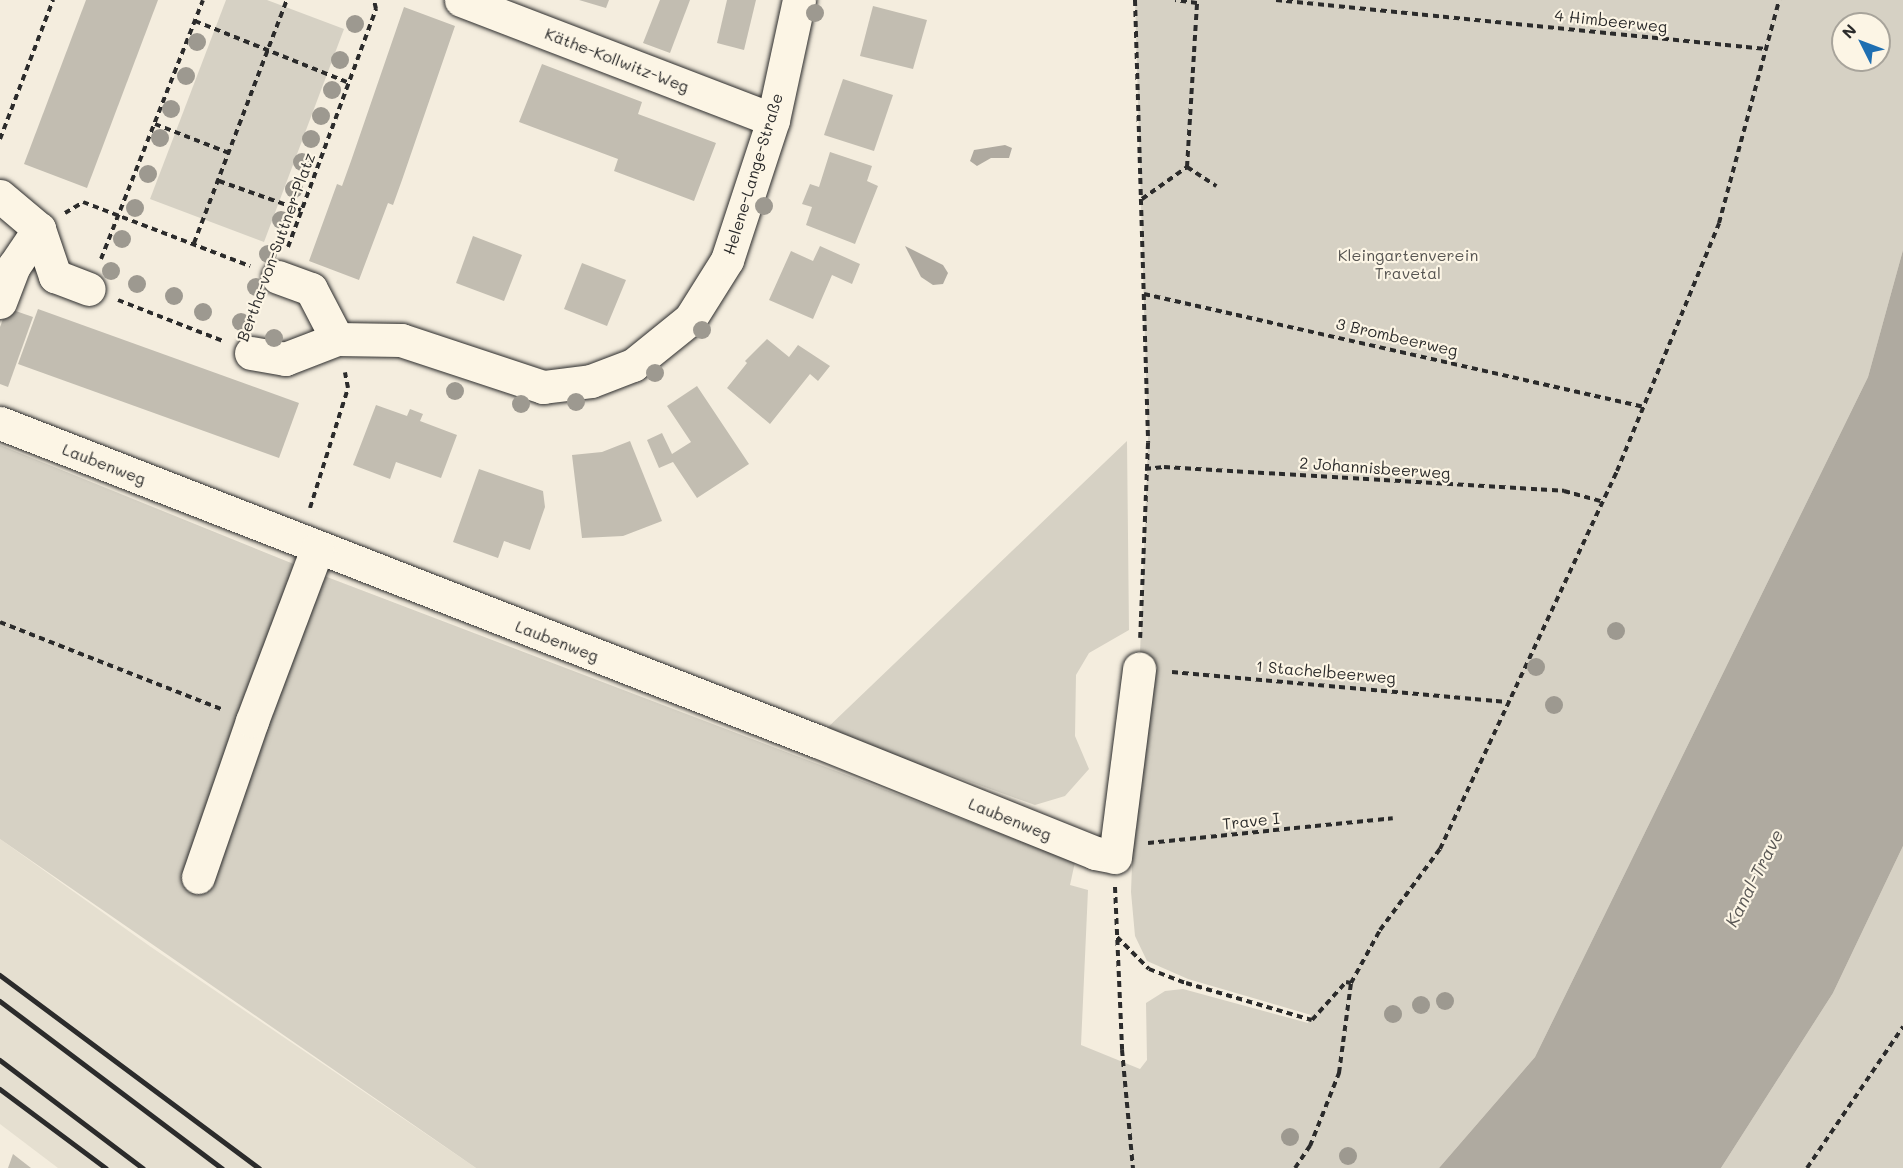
<!DOCTYPE html>
<html>
<head>
<meta charset="utf-8">
<style>
  body { margin:0 }
  #map { position:relative; width:1903px; height:1168px; overflow:hidden; background:#f4edde; font-family:Mali,sans-serif }
  div>[style] { position:absolute }
  [style*='--x'] { left:calc(var(--x)*1px); top:calc(var(--y)*1px); width:calc(var(--w)*1px); rotate:calc(var(--a)*1deg) }
  .built>* { inset:0; background:#e5dfd0 }
  .green>* { inset:0; background:#d6d1c4 }
  .water>* { inset:0; background:#afaaa0 }
  .building>* { inset:0; background:#c2bdb1 }
  .path>* { height:4px; margin-top:-2px; transform-origin:0; background:repeating-linear-gradient(90deg,#2b2b2b 0 6px,transparent 0 10.5px) }
  .roads { filter:drop-shadow(0 0 2px #2b2b2b) drop-shadow(0 0 2px #2b2b2b) }
  .minor>* { height:33px; margin:-16.5px; padding:0 16.5px; transform-origin:16.5px; border-radius:16.5px; background:#fcf5e5 }
  .rail>* { height:4.5px; margin:-2.25px; padding:0 2.25px; transform-origin:2.25px; border-radius:2.25px; background:#2b2b2b }
  .trees>* { width:18px; height:18px; margin:-9px; border-radius:50%; background:#9d9990 }
  span { translate:-50% -50%; white-space:nowrap; text-align:center; line-height:1.15; -webkit-text-stroke:4.5px #fcf5e5; paint-order:stroke }
  .street-label { font-size:16px; color:#2b2b2b }
  .park-label { font-size:16px; color:#565451 }
  .water-label { font-size:18px; color:#595754; font-style:italic }
  .north { position:absolute; left:1831px; top:12px; width:60px; height:60px; box-sizing:border-box; background:#fcf5e5; border:2px solid #a8a49b; border-radius:50%; rotate:312deg; font-size:16px; font-weight:700; line-height:24px; text-align:center; color:#2b2b2b }
  .north::after { content:''; display:block; margin:auto; width:21px; height:27px; background:#1f6fb2; clip-path:polygon(50% 0,100% 100%,50% 72%,0 100%) }
</style>
</head>
<body>
<div id="map">
  <div class="built">
    <div style="clip-path:polygon(0 839px,151px 947px,476px 1168px,58px 1168px,0 1124px)"></div>
  </div>
  <div class="green">
    <div style="clip-path:polygon(226px 0,267px 0,344px 29px,264px 242px,150px 199px)"></div>
    <div style="clip-path:polygon(evenodd,1135px 0,1903px 0,1903px 250px,1868px 377px,1535px 1057px,1439px 1168px,476px 1168px,0 839px,0 445px,306px 569px,1075px 862px,1070px 885px,1088px 890px,1081px 1045px,1140px 1069px,1147px 1060px,1146px 1003px,1165px 991px,1183px 989px,1308px 1023px,1311px 1015px,1188px 979px,1147px 961px,1135px 936px,1131px 892px,1148px 443px,1135px 0,1843px 24px,1879px 24px,1879px 60px,1843px 60px,1843px 24px)"></div>
    <div style="clip-path:polygon(1127px 441px,1129px 630px,1089px 653px,1076px 675px,1075px 736px,1089px 769px,1065px 796px,1035px 805px,946px 773px,911px 768px,824px 731px)"></div>
    <div style="clip-path:polygon(1903px 846px,1903px 1168px,1721px 1168px,1833px 993px)"></div>
  </div>
  <div class="water">
    <div style="clip-path:polygon(1005px 145px,1012px 148px,1009px 158px,991px 158px,977px 166px,970px 161px,974px 150px)"></div>
    <div style="clip-path:polygon(905px 246px,943px 265px,948px 273px,943px 284px,933px 285px,921px 277px)"></div>
    <div style="clip-path:polygon(1903px 250px,1903px 846px,1833px 993px,1721px 1168px,1439px 1168px,1535px 1057px,1868px 377px)"></div>
  </div>
  <div class="building">
    <div style="clip-path:polygon(86px 0,158px 0,87px 188px,24px 164px)"></div>
    <div style="clip-path:polygon(579px 0,609px 0,606px 8px)"></div>
    <div style="clip-path:polygon(660px 0,690px 0,670px 53px,643px 43px)"></div>
    <div style="clip-path:polygon(727px 0,756px 0,744px 50px,717px 43px)"></div>
    <div style="clip-path:polygon(873px 6px,927px 20px,913px 69px,860px 56px)"></div>
    <div style="clip-path:polygon(404px 7px,455px 26px,402px 180px,393px 205px,388px 203px,359px 280px,309px 261px,337px 184px,342px 186px,351px 161px)"></div>
    <div style="clip-path:polygon(542px 64px,642px 102px,638px 114px,716px 143px,694px 201px,614px 171px,618px 159px,519px 122px)"></div>
    <div style="clip-path:polygon(843px 79px,893px 95px,874px 151px,824px 135px)"></div>
    <div style="clip-path:polygon(830px 152px,872px 166px,867px 181px,878px 186px,855px 244px,806px 225px,812px 207px,802px 204px,810px 184px,819px 187px)"></div>
    <div style="clip-path:polygon(473px 236px,522px 255px,504px 301px,456px 283px)"></div>
    <div style="clip-path:polygon(820px 246px,860px 264px,852px 284px,832px 275px,813px 319px,769px 300px,791px 251px,813px 261px)"></div>
    <div style="clip-path:polygon(582px 263px,626px 280px,607px 326px,564px 309px)"></div>
    <div style="clip-path:polygon(7px 308px,33px 317px,8px 387px,0 384px,0 327px)"></div>
    <div style="clip-path:polygon(38px 309px,299px 403px,279px 458px,18px 364px)"></div>
    <div style="clip-path:polygon(767px 339px,789px 357px,798px 345px,830px 366px,818px 381px,810px 374px,770px 424px,727px 388px,747px 363px,745px 361px)"></div>
    <div style="clip-path:polygon(697px 386px,749px 464px,697px 498px,673px 462px,659px 468px,647px 440px,662px 433px,672px 454px,691px 442px,667px 406px)"></div>
    <div style="clip-path:polygon(376px 405px,407px 416px,410px 409px,423px 414px,420px 421px,457px 435px,441px 478px,396px 462px,390px 479px,353px 465px)"></div>
    <div style="clip-path:polygon(630px 441px,662px 521px,623px 536px,582px 538px,572px 455px,602px 452px)"></div>
    <div style="clip-path:polygon(479px 469px,543px 491px,545px 507px,530px 550px,504px 541px,498px 558px,453px 542px)"></div>
    <div style="clip-path:polygon(13px 1154px,31px 1168px,8px 1168px)"></div>
  </div>
  <div class="path">
    <div style="--x:1135;--y:0;--w:443;--a:88.3"></div>
    <div style="--x:1148;--y:443;--w:195;--a:92.3"></div>
    <div style="--x:1276;--y:0;--w:490;--a:5.7"></div>
    <div style="--x:195;--y:21;--w:166;--a:21.9"></div>
    <div style="--x:155;--y:124;--w:79;--a:21.4"></div>
    <div style="--x:0;--y:139;--w:149;--a:-69.1"></div>
    <div style="--x:1187;--y:167;--w:35;--a:33"></div>
    <div style="--x:219;--y:181;--w:87;--a:19.5"></div>
    <div style="--x:1142;--y:199;--w:55;--a:-35.4"></div>
    <div style="--x:1187;--y:167;--w:164;--a:-86.5"></div>
    <div style="--x:1197;--y:3;--w:22;--a:-172"></div>
    <div style="--x:65;--y:213;--w:21;--a:-31"></div>
    <div style="--x:83;--y:202;--w:179;--a:21"></div>
    <div style="--x:194;--y:243;--w:260;--a:-69.1"></div>
    <div style="--x:288;--y:247;--w:254;--a:-69.7"></div>
    <div style="--x:376;--y:9;--w:9;--a:-103"></div>
    <div style="--x:101;--y:259;--w:278;--a:-68.5"></div>
    <div style="--x:1144;--y:294;--w:513;--a:12.73"></div>
    <div style="--x:118;--y:300;--w:113;--a:21.3"></div>
    <div style="--x:1145;--y:469;--w:19;--a:-6"></div>
    <div style="--x:1164;--y:467;--w:401;--a:3.4"></div>
    <div style="--x:1564;--y:491;--w:41;--a:15.4"></div>
    <div style="--x:310;--y:508;--w:126;--a:-72.4"></div>
    <div style="--x:348;--y:388;--w:16;--a:-101"></div>
    <div style="--x:0;--y:622;--w:240;--a:21.5"></div>
    <div style="--x:1172;--y:672;--w:339;--a:5.1"></div>
    <div style="--x:1148;--y:843;--w:246;--a:-5.8"></div>
    <div style="--x:1115;--y:887;--w:163;--a:87.5"></div>
    <div style="--x:1122;--y:1050;--w:119;--a:84.7"></div>
    <div style="--x:1117;--y:937;--w:45;--a:45"></div>
    <div style="--x:1149;--y:969;--w:40;--a:21"></div>
    <div style="--x:1186;--y:983;--w:131;--a:16.4"></div>
    <div style="--x:1312;--y:1020;--w:51;--a:-48.2"></div>
    <div style="--x:1346;--y:982;--w:5;--a:11"></div>
    <div style="--x:1295;--y:1168;--w:27;--a:-56"></div>
    <div style="--x:1310;--y:1146;--w:79;--a:-68.3"></div>
    <div style="--x:1339;--y:1073;--w:91;--a:-82.4"></div>
    <div style="--x:1351;--y:983;--w:60;--a:-61.3"></div>
    <div style="--x:1380;--y:930;--w:101;--a:-53.5"></div>
    <div style="--x:1440;--y:849;--w:417;--a:-64.9"></div>
    <div style="--x:1617;--y:471;--w:268;--a:-67.6"></div>
    <div style="--x:1719;--y:223;--w:231;--a:-74.9"></div>
    <div style="--x:1807;--y:1168;--w:171;--a:-55.8"></div>
  </div>
  <div class="roads">
    <div class="minor">
      <div style="--x:461;--y:0;--w:334;--a:21"></div>
      <div style="--x:0;--y:196;--w:51;--a:40.2"></div>
      <div style="--x:39;--y:229;--w:50;--a:71.2"></div>
      <div style="--x:55;--y:276;--w:36;--a:21"></div>
      <div style="--x:278;--y:277;--w:35;--a:20"></div>
      <div style="--x:311;--y:289;--w:56;--a:62.5"></div>
      <div style="--x:0;--y:302;--w:39;--a:-69"></div>
      <div style="--x:14;--y:266;--w:45;--a:-56"></div>
      <div style="--x:251;--y:353;--w:35;--a:10"></div>
      <div style="--x:285;--y:359;--w:56;--a:-21"></div>
      <div style="--x:337;--y:339;--w:64;--a:0.9"></div>
      <div style="--x:401;--y:340;--w:150;--a:18.3"></div>
      <div style="--x:543;--y:387;--w:48;--a:-7.1"></div>
      <div style="--x:591;--y:381;--w:45;--a:-20.9"></div>
      <div style="--x:633;--y:365;--w:73;--a:-38.9"></div>
      <div style="--x:690;--y:319;--w:70;--a:-57.9"></div>
      <div style="--x:727;--y:260;--w:147;--a:-71.8"></div>
      <div style="--x:773;--y:120;--w:123;--a:-77.8"></div>
      <div style="--x:0;--y:423;--w:877;--a:21.27"></div>
      <div style="--x:817;--y:741;--w:300;--a:21.9"></div>
      <div style="--x:1095;--y:853;--w:20;--a:11"></div>
      <div style="--x:1115;--y:857;--w:190;--a:-82.7"></div>
      <div style="--x:198;--y:877;--w:165;--a:-70.9"></div>
      <div style="--x:252;--y:721;--w:184;--a:-69.3"></div>
    </div>
  </div>
  <div class="rail">
    <div style="--x:0;--y:975;--w:323;--a:36.7"></div>
    <div style="--x:0;--y:1001;--w:278;--a:37"></div>
    <div style="--x:0;--y:1060;--w:179;--a:37.1"></div>
    <div style="--x:0;--y:1089;--w:132;--a:36.7"></div>
  </div>
  <div class="trees">
    <div style="left:815px;top:13px"></div>
    <div style="left:355px;top:24px"></div>
    <div style="left:197px;top:42px"></div>
    <div style="left:340px;top:60px"></div>
    <div style="left:186px;top:76px"></div>
    <div style="left:332px;top:90px"></div>
    <div style="left:171px;top:109px"></div>
    <div style="left:321px;top:116px"></div>
    <div style="left:160px;top:138px"></div>
    <div style="left:311px;top:139px"></div>
    <div style="left:302px;top:162px"></div>
    <div style="left:148px;top:174px"></div>
    <div style="left:294px;top:189px"></div>
    <div style="left:764px;top:206px"></div>
    <div style="left:135px;top:208px"></div>
    <div style="left:281px;top:220px"></div>
    <div style="left:122px;top:239px"></div>
    <div style="left:268px;top:254px"></div>
    <div style="left:111px;top:271px"></div>
    <div style="left:137px;top:284px"></div>
    <div style="left:256px;top:287px"></div>
    <div style="left:174px;top:296px"></div>
    <div style="left:203px;top:312px"></div>
    <div style="left:241px;top:322px"></div>
    <div style="left:702px;top:330px"></div>
    <div style="left:274px;top:338px"></div>
    <div style="left:655px;top:373px"></div>
    <div style="left:455px;top:391px"></div>
    <div style="left:576px;top:402px"></div>
    <div style="left:521px;top:404px"></div>
    <div style="left:1616px;top:631px"></div>
    <div style="left:1536px;top:667px"></div>
    <div style="left:1554px;top:705px"></div>
    <div style="left:1445px;top:1001px"></div>
    <div style="left:1421px;top:1005px"></div>
    <div style="left:1393px;top:1014px"></div>
    <div style="left:1290px;top:1137px"></div>
    <div style="left:1348px;top:1156px"></div>
  </div>
  <div class="street-label">
    <span style="left:1611px;top:21px;rotate:6deg">4 Himbeerweg</span>
    <span style="left:617px;top:60px;rotate:21deg">Käthe-Kollwitz-Weg</span>
    <span style="left:753px;top:174px;rotate:-73deg">Helene-Lange-Straße</span>
    <span style="left:276px;top:247px;rotate:-70deg">Bertha-von-Suttner-Platz</span>
    <span style="left:1397px;top:337px;rotate:13deg">3 Brombeerweg</span>
    <span style="left:104px;top:464px;rotate:21deg">Laubenweg</span>
    <span style="left:1375px;top:468px;rotate:4deg">2 Johannisbeerweg</span>
    <span style="left:557px;top:641px;rotate:21deg">Laubenweg</span>
    <span style="left:1326px;top:672px;rotate:5deg">1 Stachelbeerweg</span>
    <span style="left:1010px;top:819px;rotate:22deg">Laubenweg</span>
    <span style="left:1251px;top:821px;rotate:-6deg">Trave I</span>
  </div>
  <div class="park-label">
    <span style="left:1408px;top:264px">Kleingartenverein<br>Travetal</span>
  </div>
  <div class="water-label">
    <span style="left:1754px;top:878px;rotate:-63deg">Kanal-Trave</span>
  </div>
  <div class="north">N</div>
</div>
</body>
</html>
